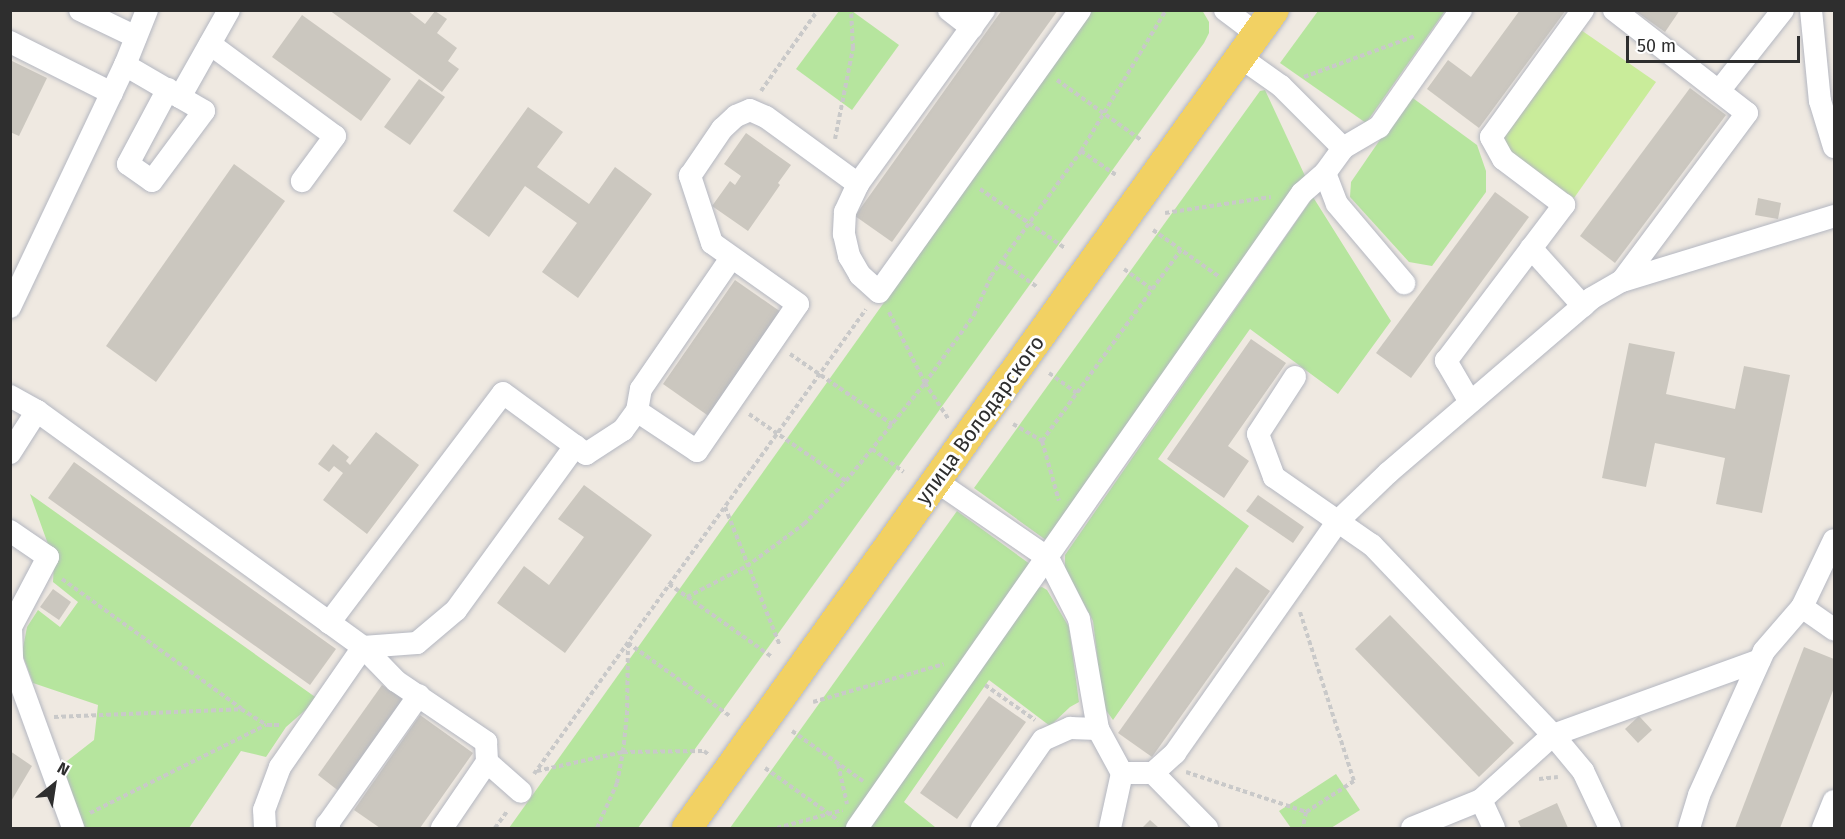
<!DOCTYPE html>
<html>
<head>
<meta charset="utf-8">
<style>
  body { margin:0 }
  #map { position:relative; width:1845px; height:839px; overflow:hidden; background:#efe9e1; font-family:"Fira Sans",sans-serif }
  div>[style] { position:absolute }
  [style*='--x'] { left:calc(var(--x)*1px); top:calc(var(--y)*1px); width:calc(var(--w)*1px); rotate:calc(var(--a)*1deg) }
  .green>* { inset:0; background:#b6e59e }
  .pitch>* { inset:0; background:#c9ec9a }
  .building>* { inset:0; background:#cbc7bf }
  .path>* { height:4px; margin-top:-2px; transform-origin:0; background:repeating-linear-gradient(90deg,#c9c9c9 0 4.5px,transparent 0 7.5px) }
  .roads { filter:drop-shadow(0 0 2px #b4b7c1) drop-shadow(0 0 2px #b4b7c1) }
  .minor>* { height:22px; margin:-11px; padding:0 11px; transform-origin:11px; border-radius:11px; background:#fff }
  .major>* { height:30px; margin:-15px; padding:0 15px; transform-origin:15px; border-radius:15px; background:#f2d163 }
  span { translate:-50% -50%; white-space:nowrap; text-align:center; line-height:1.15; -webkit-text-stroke:6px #fff; paint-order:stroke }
  .street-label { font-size:21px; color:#2e2e2e }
  .frame { position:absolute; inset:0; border:12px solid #2e2e2e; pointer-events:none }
  .north { position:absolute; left:24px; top:755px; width:60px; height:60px; -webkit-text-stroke:4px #fff; paint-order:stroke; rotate:30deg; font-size:16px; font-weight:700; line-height:24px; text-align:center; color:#2e2e2e }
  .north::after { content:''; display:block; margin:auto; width:21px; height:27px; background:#2e2e2e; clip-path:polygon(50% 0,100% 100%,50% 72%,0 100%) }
  .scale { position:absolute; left:1626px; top:36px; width:174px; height:27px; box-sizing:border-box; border:3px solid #2e2e2e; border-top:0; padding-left:8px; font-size:18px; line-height:21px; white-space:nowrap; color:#2e2e2e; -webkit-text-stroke:4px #fff; paint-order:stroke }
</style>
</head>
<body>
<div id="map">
  <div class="green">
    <div style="clip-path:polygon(1202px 10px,1209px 22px,1209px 33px,1204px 43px,638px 828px,509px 828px,1092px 11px)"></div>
    <div style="clip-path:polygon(839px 11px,852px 11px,899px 45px,852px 110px,796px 69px)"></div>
    <div style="clip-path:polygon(1318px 11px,1445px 11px,1366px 123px,1280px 63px)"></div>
    <div style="clip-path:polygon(1265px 90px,1306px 178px,1050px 543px,974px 488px,1260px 91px)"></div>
    <div style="clip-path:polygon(1410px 96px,1477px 145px,1486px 171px,1486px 192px,1432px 266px,1409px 262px,1350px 197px,1351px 182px)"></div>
    <div style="clip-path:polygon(1313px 197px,1391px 321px,1338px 394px,1250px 329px,1158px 459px,1249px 526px,1113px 720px,1103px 706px,1093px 621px,1065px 568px,1065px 555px)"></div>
    <div style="clip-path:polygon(30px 494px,318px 699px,286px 727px,266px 757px,241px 751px,189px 828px,85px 828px,62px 765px,94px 740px,98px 705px,33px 683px,22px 653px,27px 627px,38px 610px,60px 627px,78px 602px,53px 582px,54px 561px)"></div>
    <div style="clip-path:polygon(957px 511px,1034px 567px,847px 828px,730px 828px)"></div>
    <div style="clip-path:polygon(1042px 587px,1047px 590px,1069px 627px,1079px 702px,1070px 707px,1050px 726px,989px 680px,904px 802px,935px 827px,866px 828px,1036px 588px)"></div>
    <div style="clip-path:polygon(1336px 774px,1360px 810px,1331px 828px,1291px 828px,1279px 811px)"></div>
  </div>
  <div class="pitch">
    <div style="clip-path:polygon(1581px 30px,1656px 82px,1574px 198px,1499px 145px)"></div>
  </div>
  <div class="building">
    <div style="clip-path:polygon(329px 10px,407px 10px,425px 24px,435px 11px,447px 19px,437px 33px,457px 48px,448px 61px,459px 69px,442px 92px)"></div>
    <div style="clip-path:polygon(1002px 10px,1058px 10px,892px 242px,855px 216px)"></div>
    <div style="clip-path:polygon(1520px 10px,1566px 10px,1479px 128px,1427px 89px,1448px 60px,1471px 77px)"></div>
    <div style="clip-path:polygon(1634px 10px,1680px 10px,1665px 32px)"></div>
    <div style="clip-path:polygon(302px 15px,391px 79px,361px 121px,272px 57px)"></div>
    <div style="clip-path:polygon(10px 60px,47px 78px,19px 136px,10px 132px)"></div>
    <div style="clip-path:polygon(419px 79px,445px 97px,410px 145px,384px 127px)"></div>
    <div style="clip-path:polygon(1690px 88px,1726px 115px,1615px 263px,1580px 236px)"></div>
    <div style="clip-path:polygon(528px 107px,563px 132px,537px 167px,589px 204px,615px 167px,652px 194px,578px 298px,542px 272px,577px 223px,525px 186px,489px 237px,453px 211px)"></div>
    <div style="clip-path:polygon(746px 133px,791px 165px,778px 183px,780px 185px,748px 231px,712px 206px,730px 181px,735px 185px,741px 176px,724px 164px)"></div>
    <div style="clip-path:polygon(234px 164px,285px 201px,156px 382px,106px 346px)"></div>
    <div style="clip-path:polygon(1495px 192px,1529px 217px,1411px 378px,1376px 353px)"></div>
    <div style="clip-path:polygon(1758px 198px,1781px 203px,1778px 219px,1755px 215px)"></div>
    <div style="clip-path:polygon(735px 280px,781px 312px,710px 417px,663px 384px)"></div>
    <div style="clip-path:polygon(1251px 339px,1286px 363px,1228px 446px,1249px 461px,1224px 498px,1167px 459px)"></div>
    <div style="clip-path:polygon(1629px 343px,1675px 352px,1666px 394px,1735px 409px,1744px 366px,1790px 375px,1762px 513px,1716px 504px,1725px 458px,1655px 443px,1646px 487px,1602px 478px)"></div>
    <div style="clip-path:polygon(376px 432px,419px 465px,367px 534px,323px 500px,343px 473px,334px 466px,329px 472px,318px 464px,333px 444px,349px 457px,346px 461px,350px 465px)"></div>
    <div style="clip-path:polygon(74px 462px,336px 649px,310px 685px,48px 498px)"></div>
    <div style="clip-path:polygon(584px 485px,652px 535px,565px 653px,497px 603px,524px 566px,549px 585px,584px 537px,558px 519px)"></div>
    <div style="clip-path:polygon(1258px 495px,1304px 527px,1293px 543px,1246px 511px)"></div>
    <div style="clip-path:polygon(1236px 567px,1270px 591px,1152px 757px,1118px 733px)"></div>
    <div style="clip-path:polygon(53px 589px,71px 602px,59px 620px,40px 607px)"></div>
    <div style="clip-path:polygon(1390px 615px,1514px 743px,1479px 777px,1355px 649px)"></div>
    <div style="clip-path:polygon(1804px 647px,1834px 659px,1834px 688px,1780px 828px,1735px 828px)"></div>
    <div style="clip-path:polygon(382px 685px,405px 700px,340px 792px,318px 775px)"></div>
    <div style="clip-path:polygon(989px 696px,1026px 722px,957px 819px,920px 793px)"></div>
    <div style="clip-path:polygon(420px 715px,473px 753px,420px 828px,380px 828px,354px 810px)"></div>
    <div style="clip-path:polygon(1639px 716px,1652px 730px,1638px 743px,1625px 729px)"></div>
    <div style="clip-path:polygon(10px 751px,32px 766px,10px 803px)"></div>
    <div style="clip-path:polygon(1557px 803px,1568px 828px,1521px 828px,1518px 821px)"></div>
    <div style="clip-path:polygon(1150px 820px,1159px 828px,1142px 828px)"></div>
  </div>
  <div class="path">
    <div style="--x:1304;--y:77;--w:118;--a:-20.3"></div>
    <div style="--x:1057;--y:80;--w:103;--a:35.5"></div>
    <div style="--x:761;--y:91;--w:99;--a:-54.9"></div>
    <div style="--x:835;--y:139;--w:93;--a:-78.8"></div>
    <div style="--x:853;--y:48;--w:38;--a:-93"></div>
    <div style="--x:1081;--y:151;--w:42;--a:34.4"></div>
    <div style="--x:980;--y:189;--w:103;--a:34.8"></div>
    <div style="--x:1165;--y:213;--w:107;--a:-8.6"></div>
    <div style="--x:1153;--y:230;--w:80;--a:35.3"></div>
    <div style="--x:1002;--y:262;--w:43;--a:35.5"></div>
    <div style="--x:1124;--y:269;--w:34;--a:36"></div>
    <div style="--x:889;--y:312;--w:80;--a:63.1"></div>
    <div style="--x:925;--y:383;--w:44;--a:57"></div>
    <div style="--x:790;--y:354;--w:124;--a:34.5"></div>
    <div style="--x:1049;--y:373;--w:34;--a:36"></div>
    <div style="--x:749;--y:414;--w:118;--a:34.6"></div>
    <div style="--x:1013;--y:424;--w:34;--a:30"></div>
    <div style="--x:1042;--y:441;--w:236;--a:-54"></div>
    <div style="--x:1042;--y:441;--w:62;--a:74.2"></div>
    <div style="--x:872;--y:449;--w:39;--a:36"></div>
    <div style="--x:725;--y:507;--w:149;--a:68.4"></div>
    <div style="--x:62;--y:579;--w:221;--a:35.8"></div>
    <div style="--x:669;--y:584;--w:126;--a:35.3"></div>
    <div style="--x:687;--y:597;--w:68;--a:-27.3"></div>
    <div style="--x:747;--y:566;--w:71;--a:-36.4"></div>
    <div style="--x:804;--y:524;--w:60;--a:-45.7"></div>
    <div style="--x:846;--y:481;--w:126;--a:-51.1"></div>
    <div style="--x:925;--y:383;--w:84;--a:-54.2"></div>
    <div style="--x:974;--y:315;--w:43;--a:-66.4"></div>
    <div style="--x:991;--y:276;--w:154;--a:-54.2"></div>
    <div style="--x:1081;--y:151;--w:165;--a:-58.9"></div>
    <div style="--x:1300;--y:612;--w:177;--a:72.3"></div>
    <div style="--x:1354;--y:781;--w:57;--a:147.1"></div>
    <div style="--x:628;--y:643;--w:125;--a:35.6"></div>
    <div style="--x:985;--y:685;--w:61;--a:35"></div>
    <div style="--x:813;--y:702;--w:136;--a:-16.2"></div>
    <div style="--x:54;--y:717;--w:187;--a:-2.4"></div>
    <div style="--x:241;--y:709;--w:31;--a:32"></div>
    <div style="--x:267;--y:725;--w:15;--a:0"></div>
    <div style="--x:792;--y:731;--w:87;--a:35.2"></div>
    <div style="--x:838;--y:764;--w:41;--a:77.3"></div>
    <div style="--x:765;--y:768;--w:90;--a:35.5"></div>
    <div style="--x:537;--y:771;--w:88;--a:-12.5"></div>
    <div style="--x:623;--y:752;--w:81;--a:-0.7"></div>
    <div style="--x:704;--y:751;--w:6;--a:39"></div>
    <div style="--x:1186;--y:772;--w:126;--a:18.4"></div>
    <div style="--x:1306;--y:812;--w:16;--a:101"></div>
    <div style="--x:534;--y:774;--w:571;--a:-54.47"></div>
    <div style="--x:1539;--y:779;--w:19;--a:-6"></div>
    <div style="--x:90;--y:813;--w:197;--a:-26.6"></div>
    <div style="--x:495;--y:828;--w:22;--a:-54"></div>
    <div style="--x:597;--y:828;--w:49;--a:-66"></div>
    <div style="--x:617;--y:783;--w:32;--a:-79"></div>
    <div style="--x:623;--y:752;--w:37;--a:-84"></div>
    <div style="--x:627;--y:715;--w:72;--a:-89.2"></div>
    <div style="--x:777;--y:828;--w:68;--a:-15.3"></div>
  </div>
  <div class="roads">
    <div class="minor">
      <div style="--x:80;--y:10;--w:62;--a:25.7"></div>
      <div style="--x:949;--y:10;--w:29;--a:38"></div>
      <div style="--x:1225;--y:10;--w:40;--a:37"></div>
      <div style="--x:1614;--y:10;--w:168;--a:37.8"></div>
      <div style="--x:1747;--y:113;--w:209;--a:126.7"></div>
      <div style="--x:1811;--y:10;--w:91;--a:84.4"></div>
      <div style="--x:1820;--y:101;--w:48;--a:73.1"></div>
      <div style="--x:10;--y:42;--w:114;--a:26.6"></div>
      <div style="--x:210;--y:44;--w:155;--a:36.4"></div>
      <div style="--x:335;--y:136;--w:56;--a:126.3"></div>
      <div style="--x:1240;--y:57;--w:50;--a:35.3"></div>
      <div style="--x:1281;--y:86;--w:88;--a:45"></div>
      <div style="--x:125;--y:65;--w:64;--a:30.2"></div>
      <div style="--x:180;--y:97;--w:100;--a:-60.6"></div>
      <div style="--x:168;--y:89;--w:85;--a:118.1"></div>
      <div style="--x:128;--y:164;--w:29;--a:35"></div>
      <div style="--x:152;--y:181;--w:87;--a:-53.4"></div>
      <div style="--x:204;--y:111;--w:28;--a:-150"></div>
      <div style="--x:1719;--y:91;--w:103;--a:-51.7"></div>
      <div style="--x:1325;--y:173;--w:33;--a:69"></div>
      <div style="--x:1337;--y:204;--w:104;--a:49.7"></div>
      <div style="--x:858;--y:184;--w:31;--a:115"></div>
      <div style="--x:845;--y:212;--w:22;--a:93"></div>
      <div style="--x:844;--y:234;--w:23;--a:77"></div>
      <div style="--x:849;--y:256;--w:22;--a:60"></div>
      <div style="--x:860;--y:275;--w:25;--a:42"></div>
      <div style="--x:879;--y:292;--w:346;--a:-54.5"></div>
      <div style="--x:1531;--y:248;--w:78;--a:48.1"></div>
      <div style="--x:10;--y:307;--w:268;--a:-64.6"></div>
      <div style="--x:125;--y:65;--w:59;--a:-68.2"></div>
      <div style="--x:1295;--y:377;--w:68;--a:123"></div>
      <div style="--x:1258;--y:434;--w:46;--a:69.6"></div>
      <div style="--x:1274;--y:477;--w:119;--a:34.8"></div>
      <div style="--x:1372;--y:545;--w:262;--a:46.4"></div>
      <div style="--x:1553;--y:735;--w:47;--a:50.2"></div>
      <div style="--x:1583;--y:771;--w:63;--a:64.7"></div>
      <div style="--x:10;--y:396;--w:31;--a:29"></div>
      <div style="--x:37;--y:411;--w:402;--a:35.9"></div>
      <div style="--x:363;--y:647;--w:54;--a:-4.2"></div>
      <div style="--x:417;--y:643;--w:51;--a:-40.2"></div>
      <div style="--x:456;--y:610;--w:203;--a:-54"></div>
      <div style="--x:1470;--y:402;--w:48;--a:-120.3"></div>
      <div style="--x:1446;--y:361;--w:196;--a:-52.9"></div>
      <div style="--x:1564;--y:205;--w:76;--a:-143"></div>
      <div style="--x:1503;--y:159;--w:25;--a:-119"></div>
      <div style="--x:1491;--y:137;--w:157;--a:-54.1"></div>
      <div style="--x:637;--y:411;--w:22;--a:-80"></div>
      <div style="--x:641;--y:389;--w:159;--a:-55.5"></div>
      <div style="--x:10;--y:453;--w:50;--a:-57.3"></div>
      <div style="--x:936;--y:481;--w:136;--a:34.5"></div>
      <div style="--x:1048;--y:558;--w:68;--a:63.1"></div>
      <div style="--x:1079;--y:619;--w:112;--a:80.2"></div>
      <div style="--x:1098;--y:729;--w:50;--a:61.4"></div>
      <div style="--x:1122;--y:773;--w:56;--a:102.3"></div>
      <div style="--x:10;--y:531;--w:46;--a:34.4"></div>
      <div style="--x:48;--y:557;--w:79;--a:117.9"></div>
      <div style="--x:11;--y:627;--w:33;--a:88"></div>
      <div style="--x:12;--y:660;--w:179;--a:70"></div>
      <div style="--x:1802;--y:607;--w:39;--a:35"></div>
      <div style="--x:329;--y:623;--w:288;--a:-52.9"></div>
      <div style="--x:503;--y:393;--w:103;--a:36.3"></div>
      <div style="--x:586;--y:454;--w:44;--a:-33"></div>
      <div style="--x:623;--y:430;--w:24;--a:-54"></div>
      <div style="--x:637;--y:411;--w:72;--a:33.7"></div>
      <div style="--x:697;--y:451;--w:178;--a:-55.5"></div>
      <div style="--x:798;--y:304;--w:105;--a:-144.7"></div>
      <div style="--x:712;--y:243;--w:71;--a:-108.2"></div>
      <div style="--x:690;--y:176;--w:57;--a:-55.8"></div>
      <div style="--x:722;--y:129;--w:19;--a:-43"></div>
      <div style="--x:736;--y:116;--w:15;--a:-23"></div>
      <div style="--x:750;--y:110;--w:17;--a:24"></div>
      <div style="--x:766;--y:117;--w:114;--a:36.1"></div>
      <div style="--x:858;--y:184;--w:215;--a:-54.1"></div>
      <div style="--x:1122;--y:773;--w:31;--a:0"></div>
      <div style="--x:1153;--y:773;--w:30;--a:-42"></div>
      <div style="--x:1175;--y:753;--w:284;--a:-54.9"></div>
      <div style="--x:1338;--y:521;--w:69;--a:-43.8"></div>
      <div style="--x:1388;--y:473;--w:269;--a:-40.6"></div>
      <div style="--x:1592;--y:298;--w:34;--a:-30"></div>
      <div style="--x:1622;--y:281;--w:222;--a:-17"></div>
      <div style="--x:1153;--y:773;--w:77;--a:45.5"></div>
      <div style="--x:1481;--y:800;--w:31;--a:65"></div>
      <div style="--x:265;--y:828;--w:18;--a:-93"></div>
      <div style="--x:264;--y:810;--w:46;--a:-69.6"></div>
      <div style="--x:280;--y:767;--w:146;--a:-55.3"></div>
      <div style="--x:363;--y:647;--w:47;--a:45.9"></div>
      <div style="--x:396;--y:681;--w:109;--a:34.1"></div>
      <div style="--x:486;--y:742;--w:20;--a:87"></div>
      <div style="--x:487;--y:762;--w:45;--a:41.4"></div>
      <div style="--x:329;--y:828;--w:4;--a:-124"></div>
      <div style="--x:327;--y:825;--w:159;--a:-54.7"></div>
      <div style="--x:442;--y:828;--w:80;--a:-55.7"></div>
      <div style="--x:857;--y:828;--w:775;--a:-54.98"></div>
      <div style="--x:1302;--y:193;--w:30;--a:-41"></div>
      <div style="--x:1325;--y:173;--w:31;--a:-54"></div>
      <div style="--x:1343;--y:148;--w:42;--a:-30.3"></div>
      <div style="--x:1379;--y:127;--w:143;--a:-55"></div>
      <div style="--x:982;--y:828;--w:107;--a:-55.3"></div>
      <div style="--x:1043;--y:740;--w:30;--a:-24"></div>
      <div style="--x:1070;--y:728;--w:28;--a:2"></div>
      <div style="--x:1412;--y:828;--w:74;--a:-22.1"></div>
      <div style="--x:1481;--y:800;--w:97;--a:-42.1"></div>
      <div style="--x:1553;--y:735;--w:220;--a:-19.9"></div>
      <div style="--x:1689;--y:828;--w:34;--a:-73"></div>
      <div style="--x:1699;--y:795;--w:158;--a:-65.7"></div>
      <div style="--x:1764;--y:651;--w:58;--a:-49.2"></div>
      <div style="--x:1802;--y:607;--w:74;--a:-64.5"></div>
      <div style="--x:1823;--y:828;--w:29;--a:-68"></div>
    </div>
    <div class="major">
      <div style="--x:687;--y:828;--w:1007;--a:-54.34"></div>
    </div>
  </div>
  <div class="street-label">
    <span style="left:980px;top:420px;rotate:-54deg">улица Володарского</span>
  </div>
  <div class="frame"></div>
  <div class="north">N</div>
  <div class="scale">50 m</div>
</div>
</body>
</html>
